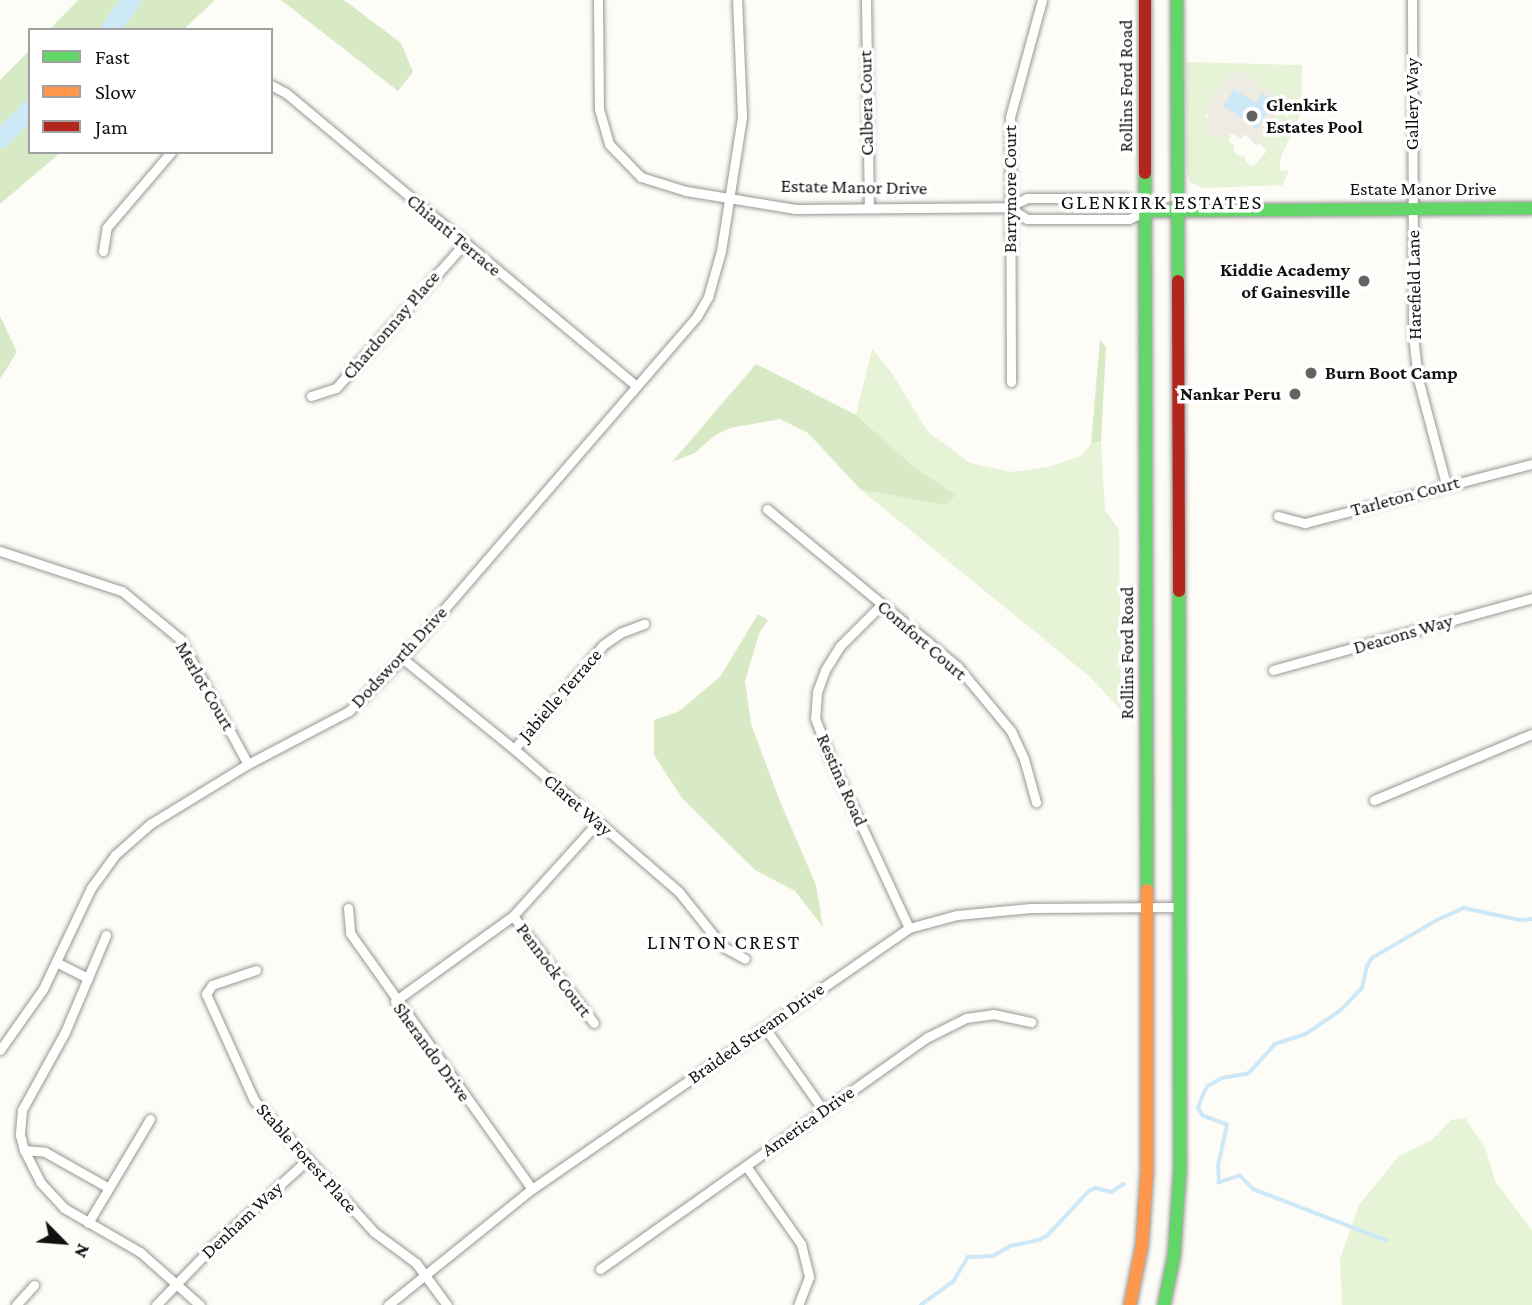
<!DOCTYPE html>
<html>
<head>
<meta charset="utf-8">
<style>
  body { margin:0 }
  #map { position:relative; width:1532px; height:1305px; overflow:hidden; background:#fdfcf7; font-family:"Crimson Pro",serif }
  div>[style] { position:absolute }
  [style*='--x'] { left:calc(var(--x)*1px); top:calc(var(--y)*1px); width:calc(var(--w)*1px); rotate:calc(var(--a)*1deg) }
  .green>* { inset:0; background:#e7f3d7 }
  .forest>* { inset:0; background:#d8eac5 }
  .plaza>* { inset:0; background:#edebe2 }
  .water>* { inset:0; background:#cde8f7 }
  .stream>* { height:3.5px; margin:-1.75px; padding:0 1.75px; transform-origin:1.75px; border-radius:1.75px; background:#cde8f7 }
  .river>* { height:19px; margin:-9.5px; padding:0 9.5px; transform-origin:9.5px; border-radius:9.5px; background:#cde8f7 }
  .roads { filter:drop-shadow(0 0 2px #979795) drop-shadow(0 0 2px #979795) }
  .street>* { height:9px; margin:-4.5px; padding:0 4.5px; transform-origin:4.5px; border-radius:4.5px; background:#fffffe }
  .fast>* { height:12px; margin:-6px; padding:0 6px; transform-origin:6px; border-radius:6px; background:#63d668 }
  .slow>* { height:12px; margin:-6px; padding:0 6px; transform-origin:6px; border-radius:6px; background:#ff974d }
  .jam>* { height:12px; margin:-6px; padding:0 6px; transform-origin:6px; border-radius:6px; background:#b3261e }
  .dots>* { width:19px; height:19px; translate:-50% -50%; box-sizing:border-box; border:4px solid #fff; border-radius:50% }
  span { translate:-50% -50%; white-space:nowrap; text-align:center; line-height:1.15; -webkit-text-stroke:7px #fff; paint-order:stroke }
  .street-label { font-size:19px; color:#111 }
  .poi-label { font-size:19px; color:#111; font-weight:700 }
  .left { translate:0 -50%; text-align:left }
  .right { translate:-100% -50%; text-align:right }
  .neighbourhood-label { font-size:21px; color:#111; letter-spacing:2px }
  .legend { position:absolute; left:28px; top:28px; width:245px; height:126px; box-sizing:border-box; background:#fff; border:2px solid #a0a0a0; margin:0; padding:9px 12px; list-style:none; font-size:21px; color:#111 }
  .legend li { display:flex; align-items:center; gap:14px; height:35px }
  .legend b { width:35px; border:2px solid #a0a0a0 }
  .north { position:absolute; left:28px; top:1207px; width:70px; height:70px; -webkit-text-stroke:5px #fff; paint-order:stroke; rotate:115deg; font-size:19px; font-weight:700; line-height:28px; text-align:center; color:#111 }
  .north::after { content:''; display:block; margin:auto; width:24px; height:32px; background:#111; clip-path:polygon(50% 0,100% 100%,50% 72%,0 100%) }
</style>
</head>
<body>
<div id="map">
  <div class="green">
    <div style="clip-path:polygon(evenodd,1186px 62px,1302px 65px,1301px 113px,1281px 157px,1279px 171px,1289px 170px,1283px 185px,1203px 188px,1190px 182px,1187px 172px,1186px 62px,1241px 71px,1285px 102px,1259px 143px,1267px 151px,1253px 167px,1246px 162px,1244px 155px,1241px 157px,1233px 151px,1235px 146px,1228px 141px,1231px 137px,1205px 116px,1241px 71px)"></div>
    <div style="clip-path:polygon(872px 349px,891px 372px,928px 432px,970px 463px,1012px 472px,1048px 467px,1081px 456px,1091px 444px,1101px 443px,1105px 510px,1119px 530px,1121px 710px,1088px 675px,861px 490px,946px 505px,956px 495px,913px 466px,856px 415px)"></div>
    <div style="clip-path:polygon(1465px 1118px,1486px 1150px,1495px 1181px,1532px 1230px,1532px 1305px,1342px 1305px,1340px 1259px,1359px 1205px,1399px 1156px,1432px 1140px,1451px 1120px)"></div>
  </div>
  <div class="forest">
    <div style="clip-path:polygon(78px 0,215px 0,183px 30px,49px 30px)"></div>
    <div style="clip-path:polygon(281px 0,344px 0,401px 43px,413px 72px,398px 91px)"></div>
    <div style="clip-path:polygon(30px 50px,30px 152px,61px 152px,0 204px,0 80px)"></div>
    <div style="clip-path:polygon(0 316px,17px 352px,0 379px)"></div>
    <div style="clip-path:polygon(1100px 340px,1106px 347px,1101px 442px,1091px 444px)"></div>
    <div style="clip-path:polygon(756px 364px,856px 415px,913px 466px,956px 495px,946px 505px,861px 490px,808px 433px,780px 419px,730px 428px,714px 436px,695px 453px,672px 462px)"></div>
    <div style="clip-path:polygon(758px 614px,768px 620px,759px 634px,745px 681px,751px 724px,779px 799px,816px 885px,823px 927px,795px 891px,755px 870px,682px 798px,654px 755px,654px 720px,678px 712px,720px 677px)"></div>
  </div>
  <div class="plaza">
    <div style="clip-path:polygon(1241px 71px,1285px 102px,1257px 146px,1245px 134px,1241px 139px,1234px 134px,1219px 138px,1209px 134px,1205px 127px,1209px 109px,1207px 104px,1225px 78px)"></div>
  </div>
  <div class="water">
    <div style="clip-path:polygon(1234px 89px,1255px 103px,1262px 93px,1275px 102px,1255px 131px,1254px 126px,1223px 106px)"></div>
  </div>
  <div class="stream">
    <div style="--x:1387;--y:1241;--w:142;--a:-159"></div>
    <div style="--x:1254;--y:1190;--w:20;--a:-135"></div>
    <div style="--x:1240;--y:1176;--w:22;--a:162"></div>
    <div style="--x:1219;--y:1183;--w:17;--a:-93"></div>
    <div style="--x:1218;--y:1166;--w:42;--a:-77.6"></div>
    <div style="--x:1227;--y:1125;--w:26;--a:-159"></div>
    <div style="--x:1203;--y:1116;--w:9;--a:-122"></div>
    <div style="--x:1198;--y:1108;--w:17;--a:-69"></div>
    <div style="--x:1204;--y:1092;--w:7;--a:-56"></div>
    <div style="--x:1208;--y:1086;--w:16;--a:-30"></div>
    <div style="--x:1222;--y:1078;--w:27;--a:-10"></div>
    <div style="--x:1249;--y:1073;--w:39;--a:-48"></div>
    <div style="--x:1275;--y:1044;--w:33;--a:-18"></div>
    <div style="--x:1306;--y:1034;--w:42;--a:-34.4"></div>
    <div style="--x:1341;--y:1010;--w:30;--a:-46"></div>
    <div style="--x:1362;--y:988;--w:23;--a:-77"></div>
    <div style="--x:1367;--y:966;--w:9;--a:-58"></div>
    <div style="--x:1372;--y:958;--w:75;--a:-30.3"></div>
    <div style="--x:1437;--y:920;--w:30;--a:-24"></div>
    <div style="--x:1464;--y:908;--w:57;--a:12.1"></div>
    <div style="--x:1520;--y:920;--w:12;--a:-5"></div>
    <div style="--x:921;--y:1305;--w:39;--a:-36"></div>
    <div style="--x:953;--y:1282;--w:29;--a:-59"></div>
    <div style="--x:968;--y:1257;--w:25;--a:-2"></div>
    <div style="--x:993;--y:1256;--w:20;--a:-30"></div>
    <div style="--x:1010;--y:1246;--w:30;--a:-12"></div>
    <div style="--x:1039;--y:1240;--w:10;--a:-29"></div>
    <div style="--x:1048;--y:1235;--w:60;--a:-47"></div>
    <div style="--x:1089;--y:1191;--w:8;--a:-23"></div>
    <div style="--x:1096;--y:1188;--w:16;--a:15"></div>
    <div style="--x:1111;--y:1192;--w:15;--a:-32"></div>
  </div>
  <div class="river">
    <div style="--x:109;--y:30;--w:37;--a:-54"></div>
    <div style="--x:0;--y:138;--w:42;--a:-44"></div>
  </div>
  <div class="roads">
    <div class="street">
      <div style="--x:598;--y:0;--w:109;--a:89.5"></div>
      <div style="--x:599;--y:109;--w:36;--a:74"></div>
      <div style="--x:609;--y:144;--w:46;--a:45.9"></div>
      <div style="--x:641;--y:177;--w:47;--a:17.3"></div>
      <div style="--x:686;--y:191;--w:111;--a:9.3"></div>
      <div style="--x:796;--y:209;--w:212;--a:-0.5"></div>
      <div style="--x:1008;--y:207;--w:21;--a:-25"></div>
      <div style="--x:1027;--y:198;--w:100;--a:0"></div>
      <div style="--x:1127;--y:198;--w:23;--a:34"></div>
      <div style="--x:1146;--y:211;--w:19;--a:155"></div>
      <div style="--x:1129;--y:219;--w:102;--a:180"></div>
      <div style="--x:1027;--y:219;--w:22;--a:-148"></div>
      <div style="--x:866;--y:0;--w:207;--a:89.2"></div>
      <div style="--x:1412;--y:0;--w:336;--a:89.8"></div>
      <div style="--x:1413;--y:336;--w:43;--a:83.4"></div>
      <div style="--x:1418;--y:379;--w:109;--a:75.1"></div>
      <div style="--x:271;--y:85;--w:17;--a:28"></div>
      <div style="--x:286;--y:93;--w:456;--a:39.9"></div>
      <div style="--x:103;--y:251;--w:24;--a:-81"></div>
      <div style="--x:107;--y:227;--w:99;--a:-49.5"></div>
      <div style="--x:1011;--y:382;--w:265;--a:-90.2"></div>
      <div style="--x:1010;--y:117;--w:121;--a:-74.7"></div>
      <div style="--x:311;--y:396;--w:26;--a:-18"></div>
      <div style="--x:336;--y:388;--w:193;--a:-48.4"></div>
      <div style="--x:767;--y:509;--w:248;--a:39.6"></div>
      <div style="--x:958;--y:667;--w:83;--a:50.4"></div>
      <div style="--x:1011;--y:731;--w:31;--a:65"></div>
      <div style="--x:1024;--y:759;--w:45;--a:74.4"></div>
      <div style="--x:1278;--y:516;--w:28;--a:15"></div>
      <div style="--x:1305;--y:523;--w:235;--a:-14.6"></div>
      <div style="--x:0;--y:551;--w:128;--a:18.2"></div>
      <div style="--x:122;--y:591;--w:75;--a:39.6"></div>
      <div style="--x:180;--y:639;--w:142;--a:61.5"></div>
      <div style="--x:881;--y:605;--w:58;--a:135"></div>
      <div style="--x:840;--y:646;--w:28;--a:122"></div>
      <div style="--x:825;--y:670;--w:23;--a:110"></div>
      <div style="--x:817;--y:692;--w:26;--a:94"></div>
      <div style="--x:815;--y:718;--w:45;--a:69.1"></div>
      <div style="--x:831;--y:760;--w:185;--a:65.1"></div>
      <div style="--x:402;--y:658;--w:144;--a:39.1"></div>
      <div style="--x:514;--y:749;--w:218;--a:40.9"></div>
      <div style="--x:679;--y:892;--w:69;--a:51.5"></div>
      <div style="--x:722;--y:946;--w:26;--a:29"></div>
      <div style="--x:1273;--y:670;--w:269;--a:-15.5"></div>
      <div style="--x:514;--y:749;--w:137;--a:-49.4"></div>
      <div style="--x:603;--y:645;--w:21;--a:-35"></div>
      <div style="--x:620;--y:633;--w:26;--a:-21"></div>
      <div style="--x:1374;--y:800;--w:171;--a:-22.7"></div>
      <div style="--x:348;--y:908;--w:25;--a:85"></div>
      <div style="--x:350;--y:933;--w:314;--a:54.6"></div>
      <div style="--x:513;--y:916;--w:134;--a:52.9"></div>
      <div style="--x:106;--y:935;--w:105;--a:112.9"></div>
      <div style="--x:65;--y:1032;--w:89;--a:118.9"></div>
      <div style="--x:22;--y:1110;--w:25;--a:95"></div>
      <div style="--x:20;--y:1135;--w:16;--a:75"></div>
      <div style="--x:24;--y:1150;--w:36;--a:63"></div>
      <div style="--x:40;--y:1182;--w:35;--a:47"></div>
      <div style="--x:64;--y:1208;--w:88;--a:30.1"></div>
      <div style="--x:140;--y:1252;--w:80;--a:41.5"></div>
      <div style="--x:56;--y:962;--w:36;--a:27"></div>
      <div style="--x:256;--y:970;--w:46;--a:161.2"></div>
      <div style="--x:212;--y:985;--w:11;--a:124"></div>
      <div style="--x:206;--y:994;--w:116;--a:65.6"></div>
      <div style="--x:254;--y:1100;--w:178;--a:47.7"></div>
      <div style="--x:374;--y:1232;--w:52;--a:36.4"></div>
      <div style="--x:416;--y:1263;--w:52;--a:53.6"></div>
      <div style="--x:395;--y:1001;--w:145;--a:-35.8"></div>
      <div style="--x:513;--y:916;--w:127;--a:-47.9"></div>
      <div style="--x:765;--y:1028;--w:100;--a:54.7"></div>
      <div style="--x:0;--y:1050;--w:75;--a:-54.8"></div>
      <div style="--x:43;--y:989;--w:112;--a:-64.6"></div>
      <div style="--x:91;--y:888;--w:41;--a:-54"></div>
      <div style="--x:115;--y:855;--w:47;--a:-41.5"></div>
      <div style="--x:150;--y:824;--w:115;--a:-31.5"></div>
      <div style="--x:248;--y:764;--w:114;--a:-27.7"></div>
      <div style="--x:349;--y:711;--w:75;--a:-45"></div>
      <div style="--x:402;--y:658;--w:452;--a:-49.2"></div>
      <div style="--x:697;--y:316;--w:22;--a:-60"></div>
      <div style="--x:708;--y:297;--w:48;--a:-74.2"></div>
      <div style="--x:721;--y:251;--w:136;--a:-81.1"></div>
      <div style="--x:742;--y:117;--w:117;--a:-92.4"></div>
      <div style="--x:24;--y:1150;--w:21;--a:5"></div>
      <div style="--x:45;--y:1152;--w:73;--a:29.4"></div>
      <div style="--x:746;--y:1166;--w:95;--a:54.8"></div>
      <div style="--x:801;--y:1244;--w:34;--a:76"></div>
      <div style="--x:809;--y:1277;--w:30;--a:111"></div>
      <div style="--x:88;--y:1223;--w:121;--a:-59.2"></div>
      <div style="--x:600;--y:1269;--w:402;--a:-35.3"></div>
      <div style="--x:928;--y:1037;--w:42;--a:-26.6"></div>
      <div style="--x:966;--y:1018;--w:27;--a:-8"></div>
      <div style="--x:993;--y:1014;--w:39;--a:12"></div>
      <div style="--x:16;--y:1305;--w:27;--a:-48"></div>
      <div style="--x:156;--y:1305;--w:79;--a:-46"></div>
      <div style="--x:211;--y:1248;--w:132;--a:-42.5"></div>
      <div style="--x:388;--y:1305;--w:185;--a:-38.9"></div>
      <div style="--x:532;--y:1189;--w:459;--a:-34.7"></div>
      <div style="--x:909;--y:928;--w:50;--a:-15.2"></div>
      <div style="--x:957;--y:915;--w:74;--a:-5.4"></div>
      <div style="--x:1031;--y:908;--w:148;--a:-0.4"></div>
    </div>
    <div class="fast">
      <div style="--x:1177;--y:0;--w:281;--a:89.8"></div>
      <div style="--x:1145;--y:173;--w:717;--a:89.84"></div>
      <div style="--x:1146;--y:211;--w:386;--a:-0.4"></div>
      <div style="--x:1164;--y:1305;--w:50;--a:-78.5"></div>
      <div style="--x:1174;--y:1256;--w:86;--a:-86"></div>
      <div style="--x:1180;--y:1170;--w:579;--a:-90.1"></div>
    </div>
    <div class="slow">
      <div style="--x:1130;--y:1305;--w:61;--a:-78.7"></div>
      <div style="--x:1142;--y:1245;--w:73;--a:-86.1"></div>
      <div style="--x:1147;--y:1172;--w:282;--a:-90"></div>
    </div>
    <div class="jam">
      <div style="--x:1145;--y:0;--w:173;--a:90"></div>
      <div style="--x:1178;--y:281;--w:310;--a:89.8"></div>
    </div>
  </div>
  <div class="dots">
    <div style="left:1252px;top:116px;background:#646362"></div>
    <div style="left:1364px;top:281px;background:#646362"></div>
    <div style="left:1311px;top:373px;background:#646362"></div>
    <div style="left:1295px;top:394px;background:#646362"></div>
  </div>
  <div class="street-label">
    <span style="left:1126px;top:86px;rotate:-90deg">Rollins Ford Road</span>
    <span style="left:866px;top:103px;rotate:-91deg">Calbera Court</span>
    <span style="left:1412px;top:104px;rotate:-90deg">Gallery Way</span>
    <span style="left:854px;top:187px;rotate:1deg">Estate Manor Drive</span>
    <span style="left:1010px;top:189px;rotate:-90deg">Barrymore Court</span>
    <span style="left:1423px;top:189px">Estate Manor Drive</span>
    <span style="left:454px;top:235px;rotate:40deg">Chianti Terrace</span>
    <span style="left:1414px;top:285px;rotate:-91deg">Harefield Lane</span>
    <span style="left:391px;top:325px;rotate:-49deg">Chardonnay Place</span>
    <span style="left:1405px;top:496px;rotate:-15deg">Tarleton Court</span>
    <span style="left:1403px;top:634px;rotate:-16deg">Deacons Way</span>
    <span style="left:922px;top:640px;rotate:41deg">Comfort Court</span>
    <span style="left:1127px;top:653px;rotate:-90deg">Rollins Ford Road</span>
    <span style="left:399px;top:657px;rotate:-47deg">Dodsworth Drive</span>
    <span style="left:205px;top:686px;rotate:60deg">Merlot Court</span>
    <span style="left:560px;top:695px;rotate:-49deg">Jabielle Terrace</span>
    <span style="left:842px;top:780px;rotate:66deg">Restina Road</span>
    <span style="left:578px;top:805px;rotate:41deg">Claret Way</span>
    <span style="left:554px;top:970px;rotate:53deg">Pennock Court</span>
    <span style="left:756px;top:1033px;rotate:-35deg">Braided Stream Drive</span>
    <span style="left:432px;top:1052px;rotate:54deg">Sherando Drive</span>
    <span style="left:808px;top:1121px;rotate:-35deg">America Drive</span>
    <span style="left:307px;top:1158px;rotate:48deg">Stable Forest Place</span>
    <span style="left:242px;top:1220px;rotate:-43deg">Denham Way</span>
  </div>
  <div class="poi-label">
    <span class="left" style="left:1266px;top:116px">Glenkirk<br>Estates Pool</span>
    <span class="right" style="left:1350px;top:281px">Kiddie Academy<br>of Gainesville</span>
    <span class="left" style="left:1325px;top:373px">Burn Boot Camp</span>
    <span class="right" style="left:1281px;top:394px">Nankar Peru</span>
  </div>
  <div class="neighbourhood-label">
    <span style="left:1162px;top:202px">GLENKIRK ESTATES</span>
    <span style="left:724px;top:942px">LINTON CREST</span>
  </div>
  <ul class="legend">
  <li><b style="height:9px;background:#63d668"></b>Fast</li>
  <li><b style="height:9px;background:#ff974d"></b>Slow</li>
  <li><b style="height:9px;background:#b3261e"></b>Jam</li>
  </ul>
  <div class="north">N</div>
</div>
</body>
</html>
